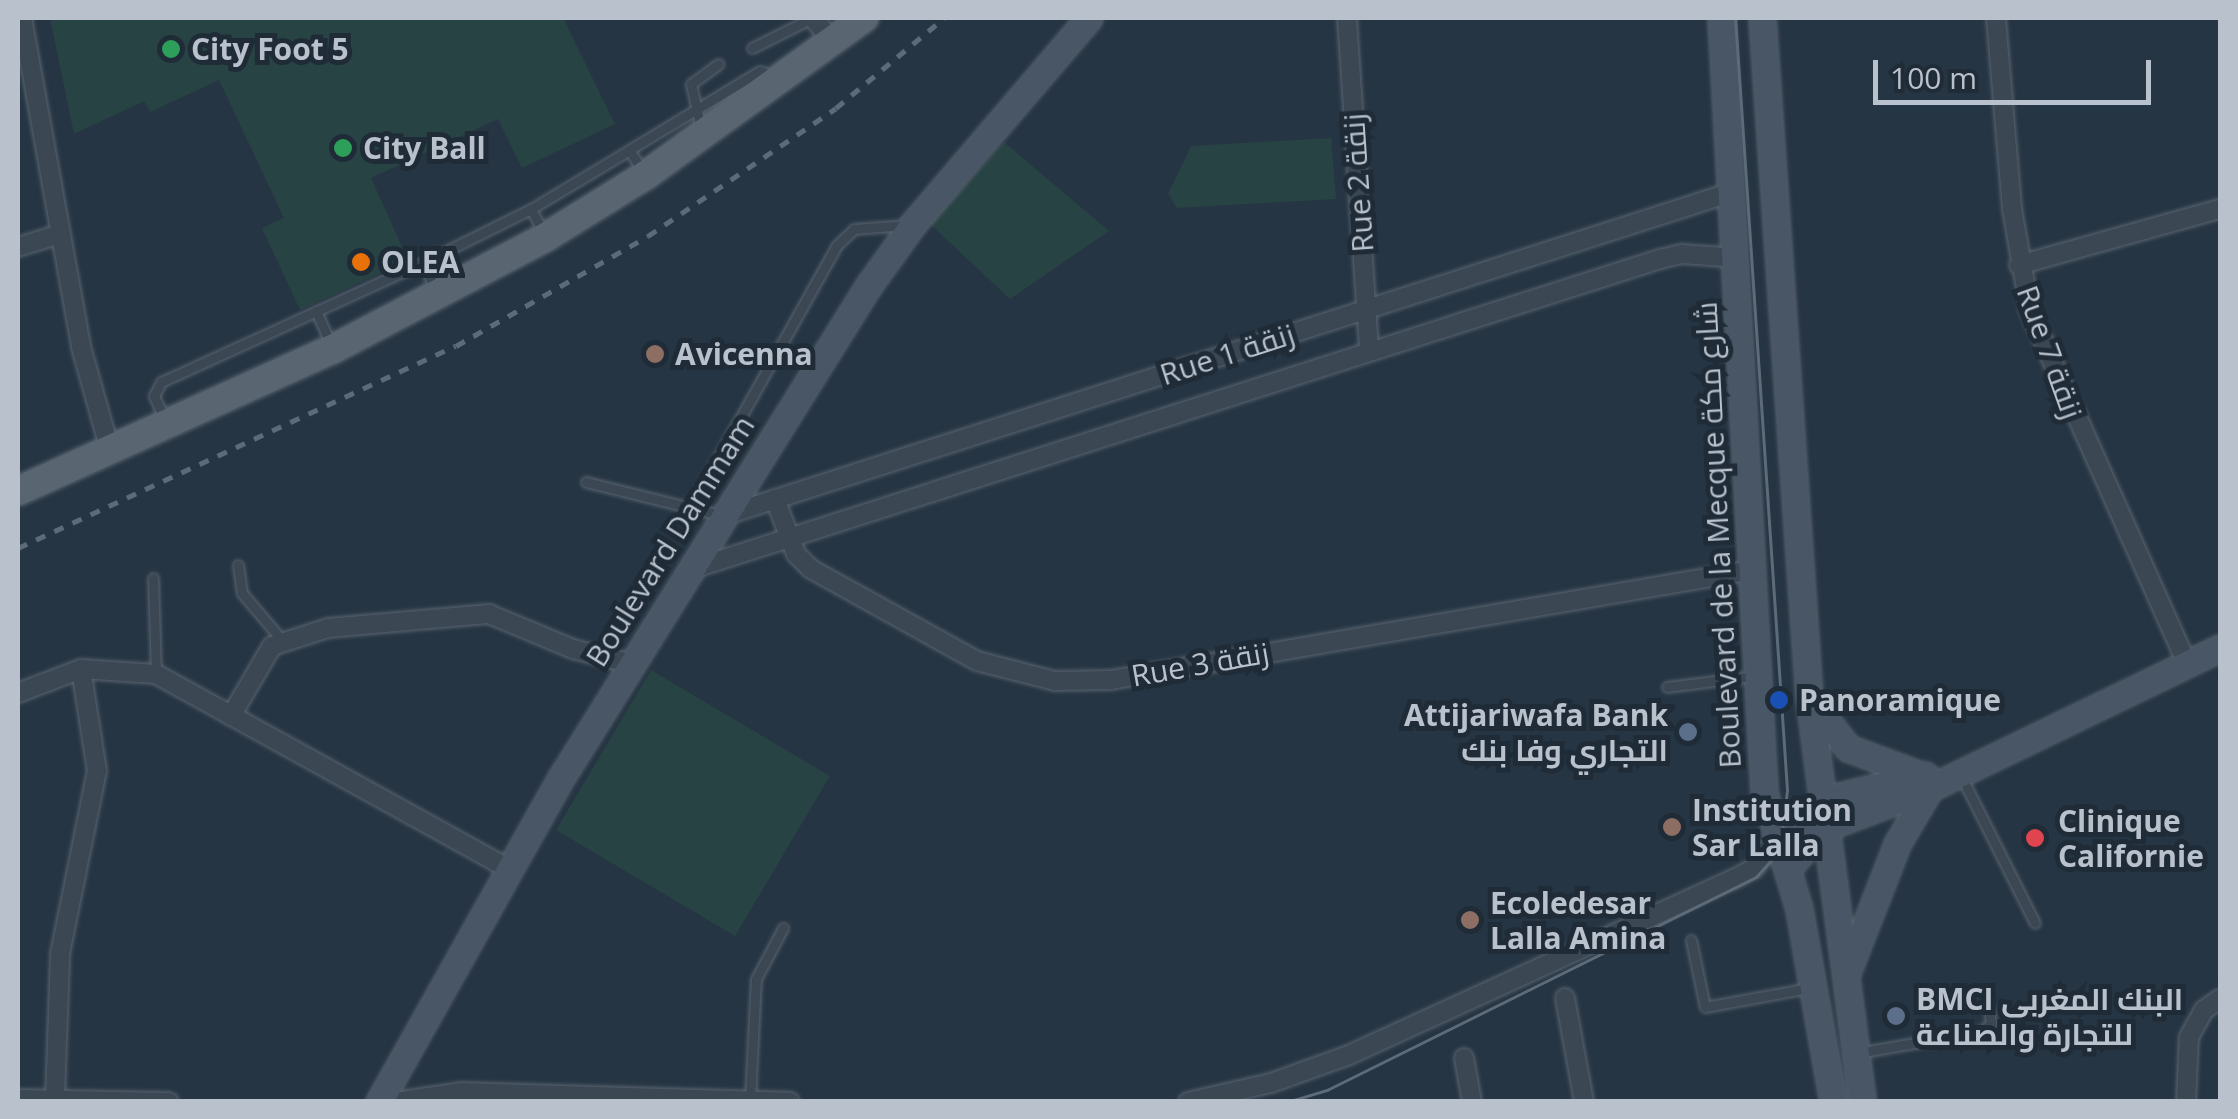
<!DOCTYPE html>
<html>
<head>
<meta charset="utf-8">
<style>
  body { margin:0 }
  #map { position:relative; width:2238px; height:1119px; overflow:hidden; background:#263543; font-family:"Open Sans",Cairo,sans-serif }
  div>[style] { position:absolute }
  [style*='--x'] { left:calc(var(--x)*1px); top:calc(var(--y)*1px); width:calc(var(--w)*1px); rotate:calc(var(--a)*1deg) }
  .green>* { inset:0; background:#284344 }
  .roads { filter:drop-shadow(0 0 2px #596470) drop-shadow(0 0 2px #596470) }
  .lane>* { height:9px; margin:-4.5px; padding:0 4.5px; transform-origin:4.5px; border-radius:4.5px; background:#3b4753 }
  .street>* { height:18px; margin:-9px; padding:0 9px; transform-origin:9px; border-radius:9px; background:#3b4753 }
  .secondary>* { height:25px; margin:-12.5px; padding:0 12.5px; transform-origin:12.5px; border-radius:12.5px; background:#495666 }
  .primary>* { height:28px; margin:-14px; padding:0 14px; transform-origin:14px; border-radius:14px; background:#596672 }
  .tram>* { height:2.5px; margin:-1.25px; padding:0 1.25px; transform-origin:1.25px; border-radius:1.25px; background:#5d6b79 }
  .rail>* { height:5px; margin-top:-2.5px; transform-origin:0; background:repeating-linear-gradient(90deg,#5d6b79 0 10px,transparent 0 20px) }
  .dots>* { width:28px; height:28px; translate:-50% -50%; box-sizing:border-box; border:5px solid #1f2c38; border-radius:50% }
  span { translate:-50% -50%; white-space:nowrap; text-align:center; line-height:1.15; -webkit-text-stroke:10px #1f2c38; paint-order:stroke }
  .poi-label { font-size:30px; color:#b8c1cc; font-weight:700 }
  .left { translate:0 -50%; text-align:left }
  .right { translate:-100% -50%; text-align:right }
  .street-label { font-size:30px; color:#b8c1cc }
  .frame { position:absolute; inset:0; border:20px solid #b8c1cc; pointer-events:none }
  .scale { position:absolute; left:1873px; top:60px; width:278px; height:45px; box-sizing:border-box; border:5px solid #b8c1cc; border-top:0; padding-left:12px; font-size:30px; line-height:35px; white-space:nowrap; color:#b8c1cc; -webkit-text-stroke:8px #1f2c38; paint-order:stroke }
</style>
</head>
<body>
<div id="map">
  <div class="green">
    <div style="clip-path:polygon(50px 18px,563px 18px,615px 124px,522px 168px,498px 119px,371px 178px,408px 260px,300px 310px,262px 228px,284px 218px,219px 80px,150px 112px,144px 101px,74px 134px)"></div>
    <div style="clip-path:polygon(1331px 138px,1336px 199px,1177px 208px,1168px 194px,1191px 146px)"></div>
    <div style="clip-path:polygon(1004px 142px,1109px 231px,1010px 299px,930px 224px)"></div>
    <div style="clip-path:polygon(651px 670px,830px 776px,735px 936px,556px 830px)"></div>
  </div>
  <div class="roads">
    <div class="lane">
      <div style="--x:752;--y:48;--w:67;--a:-26.6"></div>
      <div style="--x:702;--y:133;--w:50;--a:-102.7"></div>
      <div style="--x:691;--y:84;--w:34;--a:-36"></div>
      <div style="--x:629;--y:150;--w:153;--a:-31.1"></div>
      <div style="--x:760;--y:71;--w:15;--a:20"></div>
      <div style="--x:531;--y:209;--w:114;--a:-31"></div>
      <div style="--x:629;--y:150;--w:27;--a:57"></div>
      <div style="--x:422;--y:263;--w:122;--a:-26.4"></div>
      <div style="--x:531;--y:209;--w:26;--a:62"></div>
      <div style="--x:316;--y:311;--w:37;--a:66"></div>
      <div style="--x:166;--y:422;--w:29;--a:-115"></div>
      <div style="--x:154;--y:396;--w:16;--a:-63"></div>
      <div style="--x:161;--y:382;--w:287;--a:-24.5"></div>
      <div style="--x:422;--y:263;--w:32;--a:62"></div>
      <div style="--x:586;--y:482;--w:137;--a:13.9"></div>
      <div style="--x:690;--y:508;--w:301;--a:-60.8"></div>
      <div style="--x:837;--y:245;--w:23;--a:-43"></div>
      <div style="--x:854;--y:229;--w:52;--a:-4.4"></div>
      <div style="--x:238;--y:565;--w:28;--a:82"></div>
      <div style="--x:242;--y:593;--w:60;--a:49.7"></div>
      <div style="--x:153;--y:578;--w:96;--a:88.2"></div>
      <div style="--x:1667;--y:687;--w:88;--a:-7.2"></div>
      <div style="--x:1962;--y:778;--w:162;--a:63.3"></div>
      <div style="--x:1691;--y:940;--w:68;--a:78.2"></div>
      <div style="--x:1705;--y:1007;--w:106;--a:-10.4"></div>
      <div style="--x:1857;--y:1053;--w:128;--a:-9.9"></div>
      <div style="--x:1983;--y:1031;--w:11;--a:-45"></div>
      <div style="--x:1991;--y:1023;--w:14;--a:-98"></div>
      <div style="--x:750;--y:1100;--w:121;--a:-87.2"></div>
      <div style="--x:756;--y:979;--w:58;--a:-62.1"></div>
    </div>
    <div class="street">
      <div style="--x:22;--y:18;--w:334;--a:79.8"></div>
      <div style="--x:81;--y:347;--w:107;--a:74.3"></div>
      <div style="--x:813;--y:18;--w:33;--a:50"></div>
      <div style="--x:1347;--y:18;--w:332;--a:86.2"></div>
      <div style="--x:1996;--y:18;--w:192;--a:85.2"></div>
      <div style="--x:2012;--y:209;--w:104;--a:80"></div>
      <div style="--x:2030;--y:311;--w:386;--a:66"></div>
      <div style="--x:18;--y:247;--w:44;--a:-17.2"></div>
      <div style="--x:2019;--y:265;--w:209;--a:-15.6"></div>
      <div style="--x:775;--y:499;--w:59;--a:69.1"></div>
      <div style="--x:796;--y:554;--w:21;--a:45"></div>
      <div style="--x:811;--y:569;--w:190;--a:29"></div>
      <div style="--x:977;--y:661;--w:81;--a:14.4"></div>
      <div style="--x:1055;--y:681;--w:56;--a:-1"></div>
      <div style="--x:1111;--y:680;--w:650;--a:-9.74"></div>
      <div style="--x:723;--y:516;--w:1060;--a:-17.8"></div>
      <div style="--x:689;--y:570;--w:1020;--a:-17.76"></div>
      <div style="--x:1660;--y:259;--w:23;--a:-13"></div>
      <div style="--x:1682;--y:254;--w:56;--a:4.1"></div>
      <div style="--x:18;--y:693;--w:67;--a:-20.9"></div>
      <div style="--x:81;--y:669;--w:75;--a:3.8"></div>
      <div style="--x:156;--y:674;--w:402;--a:28.9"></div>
      <div style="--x:231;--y:716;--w:81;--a:-59.6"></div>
      <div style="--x:272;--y:646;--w:59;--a:-17.8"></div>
      <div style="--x:328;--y:628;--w:162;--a:-5"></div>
      <div style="--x:489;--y:614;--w:91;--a:22.6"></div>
      <div style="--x:573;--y:649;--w:61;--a:14.3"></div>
      <div style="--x:1565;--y:998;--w:106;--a:79.6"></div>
      <div style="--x:1464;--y:1058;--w:45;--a:79.7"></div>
      <div style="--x:18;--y:1099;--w:151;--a:1.1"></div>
      <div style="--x:55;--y:1100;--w:146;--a:-88"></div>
      <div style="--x:60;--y:954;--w:187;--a:-78.6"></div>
      <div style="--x:97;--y:771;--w:103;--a:-98.9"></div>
      <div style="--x:395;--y:1102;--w:68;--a:-8.5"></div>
      <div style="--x:462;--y:1092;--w:328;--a:1.7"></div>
      <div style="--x:1188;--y:1102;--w:85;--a:-12.9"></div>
      <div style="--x:1271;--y:1083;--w:83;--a:-19.7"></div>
      <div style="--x:1349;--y:1055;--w:423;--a:-24.6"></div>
      <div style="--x:1734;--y:879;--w:24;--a:-28"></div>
      <div style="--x:1755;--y:868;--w:37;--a:-56"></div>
      <div style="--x:2186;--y:1102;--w:65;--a:-87.4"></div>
      <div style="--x:2189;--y:1037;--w:31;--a:-61"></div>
      <div style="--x:2204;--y:1010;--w:19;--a:-35"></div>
    </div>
    <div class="secondary">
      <div style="--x:1721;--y:18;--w:776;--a:86.82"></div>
      <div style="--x:1764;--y:793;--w:121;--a:73.2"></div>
      <div style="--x:1799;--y:909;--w:196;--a:80"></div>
      <div style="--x:1762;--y:18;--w:681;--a:86.04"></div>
      <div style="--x:1809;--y:697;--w:408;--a:82.5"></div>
      <div style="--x:1811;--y:700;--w:61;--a:52.4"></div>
      <div style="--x:1848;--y:748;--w:74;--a:20.6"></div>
      <div style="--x:1776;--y:837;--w:68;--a:-34.9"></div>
      <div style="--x:1832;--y:798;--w:96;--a:-13.9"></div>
      <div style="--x:1788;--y:868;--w:54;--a:-48"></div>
      <div style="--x:1824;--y:828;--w:113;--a:-20.7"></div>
      <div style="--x:1930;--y:788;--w:322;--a:-25.8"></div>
      <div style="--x:1846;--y:975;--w:141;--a:-68.7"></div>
      <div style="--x:1897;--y:844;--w:65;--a:-59.5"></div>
      <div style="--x:379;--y:1102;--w:372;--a:-60.7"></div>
      <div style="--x:561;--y:778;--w:581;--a:-58.01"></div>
      <div style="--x:869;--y:285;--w:75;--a:-54.2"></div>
      <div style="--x:913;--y:224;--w:271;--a:-49.5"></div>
    </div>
    <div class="primary">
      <div style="--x:18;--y:491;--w:346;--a:-24.3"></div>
      <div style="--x:333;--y:349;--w:241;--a:-27.7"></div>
      <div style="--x:546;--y:237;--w:118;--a:-31.8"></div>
      <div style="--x:646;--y:175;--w:269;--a:-35.8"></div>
    </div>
  </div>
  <div class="tram">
    <div style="--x:1287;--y:1102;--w:42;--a:-16.7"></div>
    <div style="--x:1327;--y:1090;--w:479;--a:-26.4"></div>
    <div style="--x:1756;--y:877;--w:36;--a:-48"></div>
    <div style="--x:1780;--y:850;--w:60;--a:-83.3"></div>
    <div style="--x:1787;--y:790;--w:774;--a:-93.85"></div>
  </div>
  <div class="rail">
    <div style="--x:18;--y:548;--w:482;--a:-24.8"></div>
    <div style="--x:456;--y:346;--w:221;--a:-29.8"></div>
    <div style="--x:648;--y:236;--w:227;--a:-34.2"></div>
    <div style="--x:836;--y:108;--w:141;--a:-39.8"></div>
  </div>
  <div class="dots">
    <div style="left:171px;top:49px;background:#2e9e5b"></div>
    <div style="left:343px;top:148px;background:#2e9e5b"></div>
    <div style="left:361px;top:262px;background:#e8710a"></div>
    <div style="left:655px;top:354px;background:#8d6e63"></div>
    <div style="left:1779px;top:700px;background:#1a4fb4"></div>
    <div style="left:1688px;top:732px;background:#5c6f8a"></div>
    <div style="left:1672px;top:827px;background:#8d6e63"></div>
    <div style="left:2035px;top:838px;background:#e0444e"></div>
    <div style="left:1470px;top:920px;background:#8d6e63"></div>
    <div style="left:1896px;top:1016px;background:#5c6f8a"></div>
  </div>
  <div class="poi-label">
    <span class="left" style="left:191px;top:49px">City Foot 5</span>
    <span class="left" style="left:363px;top:148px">City Ball</span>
    <span class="left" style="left:381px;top:262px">OLEA</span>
    <span class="left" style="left:675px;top:354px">Avicenna</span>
    <span class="left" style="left:1799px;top:700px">Panoramique</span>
    <span class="right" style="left:1668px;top:732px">Attijariwafa Bank<br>التجاري وفا بنك</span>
    <span class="left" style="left:1692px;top:827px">Institution<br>Sar Lalla</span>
    <span class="left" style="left:2058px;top:838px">Clinique<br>Californie</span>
    <span class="left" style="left:1490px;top:920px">Ecoledesar<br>Lalla Amina</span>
    <span class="left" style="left:1916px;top:1016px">BMCI البنك المغربي<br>للتجارة والصناعة</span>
  </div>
  <div class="street-label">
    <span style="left:1358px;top:183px;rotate:-94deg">Rue 2 زنقة</span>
    <span style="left:2050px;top:352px;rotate:70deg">Rue 7 زنقة</span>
    <span style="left:1227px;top:354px;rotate:-18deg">Rue 1 زنقة</span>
    <span style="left:1718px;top:535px;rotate:-93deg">Boulevard de la Mecque شارع مكة</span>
    <span style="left:670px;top:541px;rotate:-58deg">Boulevard Dammam</span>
    <span style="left:1200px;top:664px;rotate:-10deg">Rue 3 زنقة</span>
  </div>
  <div class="frame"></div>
  <div class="scale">100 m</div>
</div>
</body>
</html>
